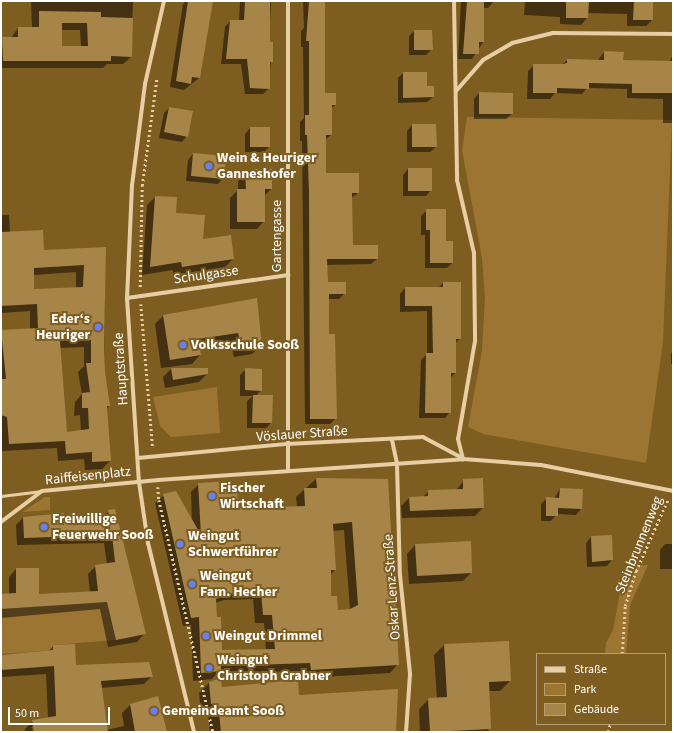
<!DOCTYPE html>
<html>
<head>
<meta charset="utf-8">
<style>
  body { margin:0 }
  #map { position:relative; width:674px; height:733px; overflow:hidden; background:#7e5d20; font-family:"Source Sans 3",sans-serif }
  div>[style] { position:absolute }
  [style*='--x'] { left:calc(var(--x)*1px); top:calc(var(--y)*1px); width:calc(var(--w)*1px); rotate:calc(var(--a)*1deg) }
  .green>* { inset:0; background:#9c7533 }
  .shadow>* { inset:0; background:#0007 }
  .building>* { inset:0; background:#a78549 }
  .path>* { height:2.5px; margin-top:-1.25px; transform-origin:0; background:repeating-linear-gradient(90deg,#e7cea4 0 2px,transparent 0 5px) }
  .service>* { height:3px; margin:-1.5px; padding:0 1.5px; transform-origin:1.5px; border-radius:1.5px; background:#e7cea4 }
  .minor>* { height:4px; margin:-2px; padding:0 2px; transform-origin:2px; border-radius:2px; background:#e7cea4 }
  .dots>* { width:11px; height:11px; translate:-50% -50%; box-sizing:border-box; border:2px solid #7e5d20; border-radius:50% }
  span { translate:-50% -50%; white-space:nowrap; text-align:center; line-height:1.15; -webkit-text-stroke:4px #7e5d20; paint-order:stroke }
  .poi-label { font-size:14px; color:#fff; font-weight:700 }
  .left { translate:0 -50%; text-align:left }
  .right { translate:-100% -50%; text-align:right }
  .street-label { font-size:14px; color:#fff }
  .frame { position:absolute; inset:0; border:2px solid #fff; pointer-events:none }
  .legend { position:absolute; left:536px; top:653px; width:130px; height:72px; box-sizing:border-box; background:#7e5d20; border:1px solid #b29e79; margin:0; padding:5px 7px; list-style:none; font-size:12px; color:#fff }
  .legend li { display:flex; align-items:center; gap:8px; height:20px }
  .legend b { width:20px; border:1px solid #b29e79 }
  .scale { position:absolute; left:8px; top:707px; width:102px; height:18px; box-sizing:border-box; border:2px solid #fff; border-top:0; padding-left:5px; font-size:12px; line-height:14px; white-space:nowrap; color:#fff; -webkit-text-stroke:3px #7e5d20; paint-order:stroke }
</style>
</head>
<body>
<div id="map">
  <div class="green">
    <div style="clip-path:polygon(467px 117px,672px 120px,663px 342px,646px 463px,483px 434px,468px 427px,482px 351px,485px 297px,482px 258px,462px 150px)"></div>
    <div style="clip-path:polygon(217px 387px,220px 433px,171px 437px,160px 426px,153px 397px)"></div>
    <div style="clip-path:polygon(45px 497px,50px 497px,50px 510px,22px 512px)"></div>
    <div style="clip-path:polygon(648px 565px,630px 605px,626px 654px,605px 654px,606px 643px,613px 630px,625px 566px)"></div>
    <div style="clip-path:polygon(109px 601px,116px 640px,53px 645px,53px 650px,1px 654px,1px 609px)"></div>
  </div>
  <div class="shadow">
    <div style="clip-path:polygon(evenodd,31px 1px,133px 1px,131px 57px,123px 64px,107px 64px,103px 68px,1px 68px,1px 40px,11px 38px,18px 28px,32px 28px,31px 1px,61px 30px,80px 30px,81px 47px,61px 47px,61px 30px)"></div>
    <div style="clip-path:polygon(186px 1px,212px 1px,199px 78px,184px 90px,170px 87px,183px 4px)"></div>
    <div style="clip-path:polygon(240px 1px,271px 1px,269px 43px,272px 43px,269px 88px,263px 94px,245px 94px,241px 64px,221px 64px,225px 27px,230px 21px,239px 21px)"></div>
    <div style="clip-path:polygon(303px 1px,325px 1px,324px 94px,335px 105px,331px 109px,331px 135px,325px 140px,325px 174px,358px 193px,351px 198px,352px 246px,377px 259px,371px 264px,326px 265px,327px 283px,345px 293px,339px 299px,328px 299px,328px 335px,336px 418px,330px 424px,305px 424px,302px 141px,300px 141px,300px 122px,304px 118px,303px 47px,301px 47px,301px 31px,304px 28px)"></div>
    <div style="clip-path:polygon(461px 1px,494px 1px,488px 8px,483px 8px,483px 42px,472px 59px,458px 59px)"></div>
    <div style="clip-path:polygon(525px 1px,652px 1px,652px 20px,646px 26px,627px 26px,627px 14px,587px 13px,587px 18px,581px 25px,560px 24px,560px 17px,524px 15px)"></div>
    <div style="clip-path:polygon(414px 31px,432px 49px,426px 55px,409px 55px,409px 36px)"></div>
    <div style="clip-path:polygon(604px 52px,622px 61px,669px 62px,673px 55px,673px 123px,663px 123px,663px 99px,627px 98px,627px 89px,587px 88px,582px 94px,555px 93px,550px 99px,527px 99px,528px 71px,534px 65px,562px 65px,567px 60px,598px 60px)"></div>
    <div style="clip-path:polygon(403px 73px,433px 97px,427px 102px,398px 103px,398px 78px)"></div>
    <div style="clip-path:polygon(479px 93px,512px 114px,506px 119px,474px 119px,474px 99px)"></div>
    <div style="clip-path:polygon(169px 108px,187px 136px,182px 142px,159px 138px,164px 113px)"></div>
    <div style="clip-path:polygon(412px 125px,436px 147px,430px 152px,407px 152px,407px 131px)"></div>
    <div style="clip-path:polygon(250px 128px,269px 147px,264px 152px,245px 152px,245px 134px)"></div>
    <div style="clip-path:polygon(193px 154px,223px 178px,218px 184px,186px 181px,188px 160px)"></div>
    <div style="clip-path:polygon(408px 169px,431px 190px,426px 196px,403px 196px,403px 175px)"></div>
    <div style="clip-path:polygon(253px 170px,271px 170px,271px 189px,264px 196px,264px 221px,257px 229px,230px 229px,230px 198px,238px 190px,238px 181px)"></div>
    <div style="clip-path:polygon(155px 197px,202px 241px,233px 259px,225px 267px,173px 275px,173px 270px,142px 275px,147px 205px)"></div>
    <div style="clip-path:polygon(427px 210px,445px 242px,452px 263px,447px 268px,425px 268px,425px 235px,421px 235px,421px 216px)"></div>
    <div style="clip-path:polygon(evenodd,1px 215px,9px 215px,10px 232px,43px 251px,105px 248px,104px 372px,109px 406px,107px 409px,110px 461px,102px 469px,85px 470px,84px 459px,58px 461px,57px 448px,2px 451px,1px 331px,30px 329px,30px 311px,1px 313px,1px 215px,76px 272px,76px 288px,33px 290px,33px 275px,76px 272px,1px 215px,84px 347px,84px 366px,78px 372px,82px 394px,75px 402px,74px 416px,80px 415px,81px 431px,66px 433px,60px 348px,84px 347px)"></div>
    <div style="clip-path:polygon(443px 283px,460px 339px,455px 343px,455px 373px,450px 378px,450px 412px,445px 418px,419px 418px,421px 360px,427px 354px,427px 311px,400px 312px,400px 294px,405px 288px,438px 288px)"></div>
    <div style="clip-path:polygon(256px 299px,261px 346px,252px 354px,234px 357px,230px 341px,199px 346px,200px 355px,192px 364px,161px 368px,155px 324px,163px 316px)"></div>
    <div style="clip-path:polygon(673px 351px,673px 364px,671px 364px,671px 353px)"></div>
    <div style="clip-path:polygon(171px 369px,207px 374px,199px 382px,165px 388px,163px 377px)"></div>
    <div style="clip-path:polygon(246px 369px,261px 390px,256px 396px,271px 423px,266px 428px,247px 428px,247px 401px,253px 396px,240px 396px,240px 375px)"></div>
    <div style="clip-path:polygon(evenodd,316px 479px,387px 480px,398px 664px,390px 673px,303px 678px,302px 671px,217px 673px,212px 679px,193px 681px,191px 625px,183px 626px,155px 503px,164px 495px,192px 522px,191px 492px,199px 484px,237px 509px,297px 507px,296px 497px,316px 479px,344px 530px,350px 610px,337px 611px,330px 598px,330px 575px,335px 570px,332px 531px,344px 530px,316px 479px,253px 599px,255px 623px,264px 623px,266px 650px,221px 651px,215px 603px,224px 600px,253px 599px)"></div>
    <div style="clip-path:polygon(464px 480px,483px 508px,475px 516px,402px 518px,401px 506px,409px 498px,422px 498px,429px 491px,456px 491px)"></div>
    <div style="clip-path:polygon(560px 489px,582px 490px,581px 509px,576px 515px,557px 514px,551px 521px,541px 521px,541px 504px,547px 498px,554px 499px)"></div>
    <div style="clip-path:polygon(109px 511px,144px 634px,137px 642px,108px 647px,100px 609px,1px 618px,1px 595px,9px 594px,9px 577px,16px 569px,38px 595px,90px 593px,88px 574px,96px 566px,107px 565px,104px 543px,17px 545px,16px 525px,23px 518px,78px 525px,102px 523px,101px 519px)"></div>
    <div style="clip-path:polygon(611px 536px,612px 560px,607px 566px,587px 567px,586px 543px,591px 537px)"></div>
    <div style="clip-path:polygon(665px 544px,673px 544px,673px 569px,660px 569px,660px 550px)"></div>
    <div style="clip-path:polygon(415px 545px,471px 573px,463px 581px,409px 584px,407px 554px)"></div>
    <div style="clip-path:polygon(444px 645px,510px 681px,500px 691px,488px 691px,490px 728px,487px 732px,420px 732px,419px 709px,429px 699px,437px 699px,434px 655px)"></div>
    <div style="clip-path:polygon(53px 646px,75px 667px,152px 676px,144px 684px,101px 688px,106px 730px,124px 726px,122px 713px,130px 705px,166px 732px,35px 732px,34px 726px,32px 726px,33px 732px,25px 732px,25px 729px,33px 721px,48px 718px,46px 674px,1px 677px,1px 655px,48px 652px)"></div>
    <div style="clip-path:polygon(209px 683px,221px 688px,298px 696px,395px 732px,210px 732px,208px 713px,201px 714px,199px 693px)"></div>
  </div>
  <div class="building">
    <div style="clip-path:polygon(188px 1px,213px 1px,200px 78px,192px 77px,191px 84px,176px 81px)"></div>
    <div style="clip-path:polygon(245px 1px,270px 1px,270px 42px,273px 42px,273px 62px,270px 62px,270px 89px,250px 88px,247px 59px,226px 59px,230px 20px,244px 20px)"></div>
    <div style="clip-path:polygon(309px 1px,325px 1px,325px 93px,336px 93px,336px 105px,332px 105px,332px 135px,326px 135px,326px 173px,359px 173px,359px 193px,352px 193px,353px 245px,378px 245px,378px 259px,327px 259px,328px 282px,346px 282px,346px 294px,329px 294px,329px 334px,335px 334px,337px 419px,310px 419px,309px 193px,307px 135px,305px 135px,305px 115px,309px 115px,309px 41px,306px 41px)"></div>
    <div style="clip-path:polygon(467px 1px,484px 1px,484px 42px,479px 42px,479px 54px,463px 54px)"></div>
    <div style="clip-path:polygon(566px 1px,589px 1px,588px 18px,566px 18px)"></div>
    <div style="clip-path:polygon(634px 1px,653px 1px,653px 20px,633px 20px)"></div>
    <div style="clip-path:polygon(evenodd,39px 11px,101px 12px,101px 17px,133px 18px,132px 57px,111px 56px,111px 61px,3px 61px,2px 37px,18px 37px,18px 27px,39px 27px,39px 11px,62px 23px,87px 23px,88px 46px,62px 46px,62px 23px)"></div>
    <div style="clip-path:polygon(414px 30px,432px 30px,433px 50px,414px 50px)"></div>
    <div style="clip-path:polygon(604px 51px,624px 52px,623px 60px,673px 61px,673px 93px,632px 93px,632px 84px,589px 83px,589px 89px,557px 88px,557px 93px,533px 93px,533px 64px,563px 64px,567px 63px,567px 59px,604px 60px)"></div>
    <div style="clip-path:polygon(403px 72px,427px 72px,427px 86px,434px 86px,434px 97px,403px 98px)"></div>
    <div style="clip-path:polygon(479px 92px,513px 93px,513px 114px,479px 114px)"></div>
    <div style="clip-path:polygon(169px 107px,193px 111px,188px 137px,164px 132px)"></div>
    <div style="clip-path:polygon(412px 124px,436px 124px,437px 147px,412px 147px)"></div>
    <div style="clip-path:polygon(250px 127px,270px 127px,270px 147px,250px 147px)"></div>
    <div style="clip-path:polygon(193px 153px,226px 156px,224px 179px,191px 176px)"></div>
    <div style="clip-path:polygon(408px 168px,432px 168px,432px 191px,408px 191px)"></div>
    <div style="clip-path:polygon(253px 169px,272px 169px,272px 189px,265px 189px,265px 222px,237px 222px,237px 189px,246px 189px,245px 172px,253px 172px)"></div>
    <div style="clip-path:polygon(155px 196px,177px 197px,176px 213px,205px 215px,203px 239px,231px 235px,234px 259px,182px 267px,181px 262px,150px 267px)"></div>
    <div style="clip-path:polygon(426px 209px,446px 209px,446px 241px,453px 241px,453px 263px,430px 263px,430px 230px,426px 230px)"></div>
    <div style="clip-path:polygon(evenodd,43px 230px,44px 250px,106px 247px,104px 348px,105px 372px,110px 406px,107px 406px,111px 461px,92px 462px,92px 452px,66px 454px,65px 441px,9px 444px,7px 417px,1px 415px,1px 379px,6px 379px,1px 330px,38px 328px,37px 304px,1px 306px,1px 232px,43px 230px,84px 265px,83px 287px,34px 289px,34px 268px,84px 265px,43px 230px,91px 340px,91px 363px,86px 363px,90px 392px,82px 393px,82px 408px,88px 408px,89px 429px,67px 432px,60px 341px,91px 340px)"></div>
    <div style="clip-path:polygon(443px 282px,461px 282px,461px 339px,456px 339px,456px 373px,451px 373px,451px 413px,425px 413px,426px 353px,433px 353px,432px 306px,405px 306px,405px 287px,443px 287px)"></div>
    <div style="clip-path:polygon(257px 298px,262px 346px,242px 349px,238px 333px,198px 339px,201px 355px,170px 360px,163px 315px)"></div>
    <div style="clip-path:polygon(171px 368px,208px 368px,208px 374px,173px 380px)"></div>
    <div style="clip-path:polygon(245px 368px,262px 369px,262px 391px,245px 390px)"></div>
    <div style="clip-path:polygon(253px 395px,273px 395px,272px 423px,252px 423px)"></div>
    <div style="clip-path:polygon(evenodd,316px 478px,388px 479px,399px 665px,311px 670px,310px 663px,221px 666px,221px 671px,201px 673px,199px 617px,191px 618px,163px 494px,176px 491px,201px 535px,198px 483px,232px 481px,233px 489px,237px 489px,238px 508px,305px 506px,304px 488px,317px 488px,316px 478px,352px 522px,358px 605px,350px 609px,338px 610px,337px 596px,331px 596px,331px 570px,336px 570px,333px 524px,352px 522px,316px 478px,261px 592px,263px 615px,272px 615px,275px 649px,222px 650px,221px 617px,217px 617px,216px 599px,233px 593px,261px 592px)"></div>
    <div style="clip-path:polygon(483px 478px,484px 508px,410px 511px,409px 497px,428px 496px,428px 490px,463px 489px,463px 479px)"></div>
    <div style="clip-path:polygon(560px 488px,583px 489px,582px 509px,558px 508px,558px 516px,546px 516px,546px 497px,559px 498px)"></div>
    <div style="clip-path:polygon(115px 509px,146px 634px,116px 640px,107px 602px,1px 609px,1px 594px,16px 593px,16px 568px,39px 568px,39px 594px,98px 591px,95px 565px,115px 562px,112px 535px,24px 538px,23px 517px,64px 513px,64px 520px,79px 519px,79px 524px,110px 522px,108px 510px)"></div>
    <div style="clip-path:polygon(612px 535px,613px 560px,592px 562px,591px 536px)"></div>
    <div style="clip-path:polygon(471px 541px,472px 573px,417px 576px,415px 544px)"></div>
    <div style="clip-path:polygon(509px 641px,511px 681px,489px 682px,491px 729px,430px 732px,428px 698px,447px 697px,444px 644px)"></div>
    <div style="clip-path:polygon(75px 644px,76px 665px,149px 662px,153px 677px,101px 681px,108px 732px,34px 732px,32px 720px,56px 716px,54px 666px,1px 670px,1px 655px,53px 650px,53px 645px)"></div>
    <div style="clip-path:polygon(221px 678px,222px 687px,298px 680px,299px 695px,398px 689px,396px 732px,221px 732px,218px 704px,211px 704px,209px 682px)"></div>
    <div style="clip-path:polygon(158px 696px,167px 732px,135px 732px,130px 704px)"></div>
  </div>
  <div class="path">
    <div style="--x:140;--y:287;--w:101;--a:-88.9"></div>
    <div style="--x:142;--y:186;--w:110;--a:-82.2"></div>
    <div style="--x:141;--y:304;--w:145;--a:85.3"></div>
    <div style="--x:158;--y:487;--w:13;--a:86"></div>
    <div style="--x:159;--y:500;--w:238;--a:76.9"></div>
    <div style="--x:622;--y:654;--w:48;--a:-86.4"></div>
    <div style="--x:625;--y:606;--w:37;--a:-73"></div>
    <div style="--x:636;--y:571;--w:79;--a:-66"></div>
    <div style="--x:608;--y:732;--w:8;--a:-76"></div>
  </div>
  <div class="service">
    <div style="--x:1;--y:496;--w:41;--a:-7"></div>
  </div>
  <div class="minor">
    <div style="--x:164;--y:1;--w:85;--a:102.9"></div>
    <div style="--x:145;--y:84;--w:102;--a:97.3"></div>
    <div style="--x:132;--y:185;--w:113;--a:92.5"></div>
    <div style="--x:127;--y:298;--w:184;--a:86.3"></div>
    <div style="--x:139;--y:482;--w:62;--a:81.6"></div>
    <div style="--x:148;--y:543;--w:195;--a:76.3"></div>
    <div style="--x:454;--y:1;--w:179;--a:89"></div>
    <div style="--x:457;--y:180;--w:75;--a:76.9"></div>
    <div style="--x:474;--y:253;--w:88;--a:89.3"></div>
    <div style="--x:475;--y:341;--w:99;--a:99.8"></div>
    <div style="--x:458;--y:439;--w:21;--a:76"></div>
    <div style="--x:456;--y:91;--w:41;--a:-48.9"></div>
    <div style="--x:483;--y:60;--w:34;--a:-30"></div>
    <div style="--x:512;--y:43;--w:42;--a:-13.7"></div>
    <div style="--x:553;--y:33;--w:120;--a:0.5"></div>
    <div style="--x:127;--y:298;--w:163;--a:-8.1"></div>
    <div style="--x:392;--y:440;--w:25;--a:78"></div>
    <div style="--x:397;--y:464;--w:111;--a:88.5"></div>
    <div style="--x:400;--y:575;--w:100;--a:84.2"></div>
    <div style="--x:410;--y:674;--w:58;--a:93.9"></div>
    <div style="--x:138;--y:458;--w:150;--a:-5.4"></div>
    <div style="--x:287;--y:444;--w:136;--a:-2.9"></div>
    <div style="--x:423;--y:437;--w:44;--a:28.3"></div>
    <div style="--x:288;--y:471;--w:470;--a:-90"></div>
    <div style="--x:1;--y:522;--w:51;--a:-37.1"></div>
    <div style="--x:42;--y:491;--w:117;--a:-5.4"></div>
    <div style="--x:158;--y:480;--w:306;--a:-3.9"></div>
    <div style="--x:463;--y:459;--w:78;--a:4.4"></div>
    <div style="--x:541;--y:465;--w:135;--a:11.1"></div>
  </div>
  <div class="dots">
    <div style="left:209px;top:166px;background:#6582f4"></div>
    <div style="left:98px;top:327px;background:#6582f4"></div>
    <div style="left:183px;top:345px;background:#6582f4"></div>
    <div style="left:212px;top:496px;background:#6582f4"></div>
    <div style="left:44px;top:527px;background:#6582f4"></div>
    <div style="left:180px;top:544px;background:#6582f4"></div>
    <div style="left:192px;top:584px;background:#6582f4"></div>
    <div style="left:206px;top:636px;background:#6582f4"></div>
    <div style="left:209px;top:668px;background:#6582f4"></div>
    <div style="left:154px;top:711px;background:#6582f4"></div>
  </div>
  <div class="poi-label">
    <span class="left" style="left:217px;top:166px">Wein &amp; Heuriger<br>Ganneshofer</span>
    <span class="right" style="left:90px;top:327px">Eder‘s<br>Heuriger</span>
    <span class="left" style="left:191px;top:345px">Volksschule Sooß</span>
    <span class="left" style="left:220px;top:496px">Fischer<br>Wirtschaft</span>
    <span class="left" style="left:52px;top:527px">Freiwillige<br>Feuerwehr Sooß</span>
    <span class="left" style="left:188px;top:544px">Weingut<br>Schwertführer</span>
    <span class="left" style="left:200px;top:584px">Weingut<br>Fam. Hecher</span>
    <span class="left" style="left:214px;top:636px">Weingut Drimmel</span>
    <span class="left" style="left:217px;top:668px">Weingut<br>Christoph Grabner</span>
    <span class="left" style="left:162px;top:711px">Gemeindeamt Sooß</span>
  </div>
  <div class="street-label">
    <span style="left:277px;top:236px;rotate:-90deg">Gartengasse</span>
    <span style="left:206px;top:275px;rotate:-8deg">Schulgasse</span>
    <span style="left:121px;top:369px;rotate:-94deg">Hauptstraße</span>
    <span style="left:302px;top:434px;rotate:-4deg">Vöslauer Straße</span>
    <span style="left:88px;top:476px;rotate:-6deg">Raiffeisenplatz</span>
    <span style="left:639px;top:545px;rotate:-68deg">Steinbrunnenweg</span>
    <span style="left:392px;top:587px;rotate:-94deg">Oskar Lenz-Straße</span>
  </div>
  <div class="frame"></div>
  <ul class="legend">
  <li><b style="height:5px;background:#e7cea4"></b>Straße</li>
  <li><b style="height:11px;background:#9c7533"></b>Park</li>
  <li><b style="height:11px;background:#a78549"></b>Gebäude</li>
  </ul>
  <div class="scale">50 m</div>
</div>
</body>
</html>
